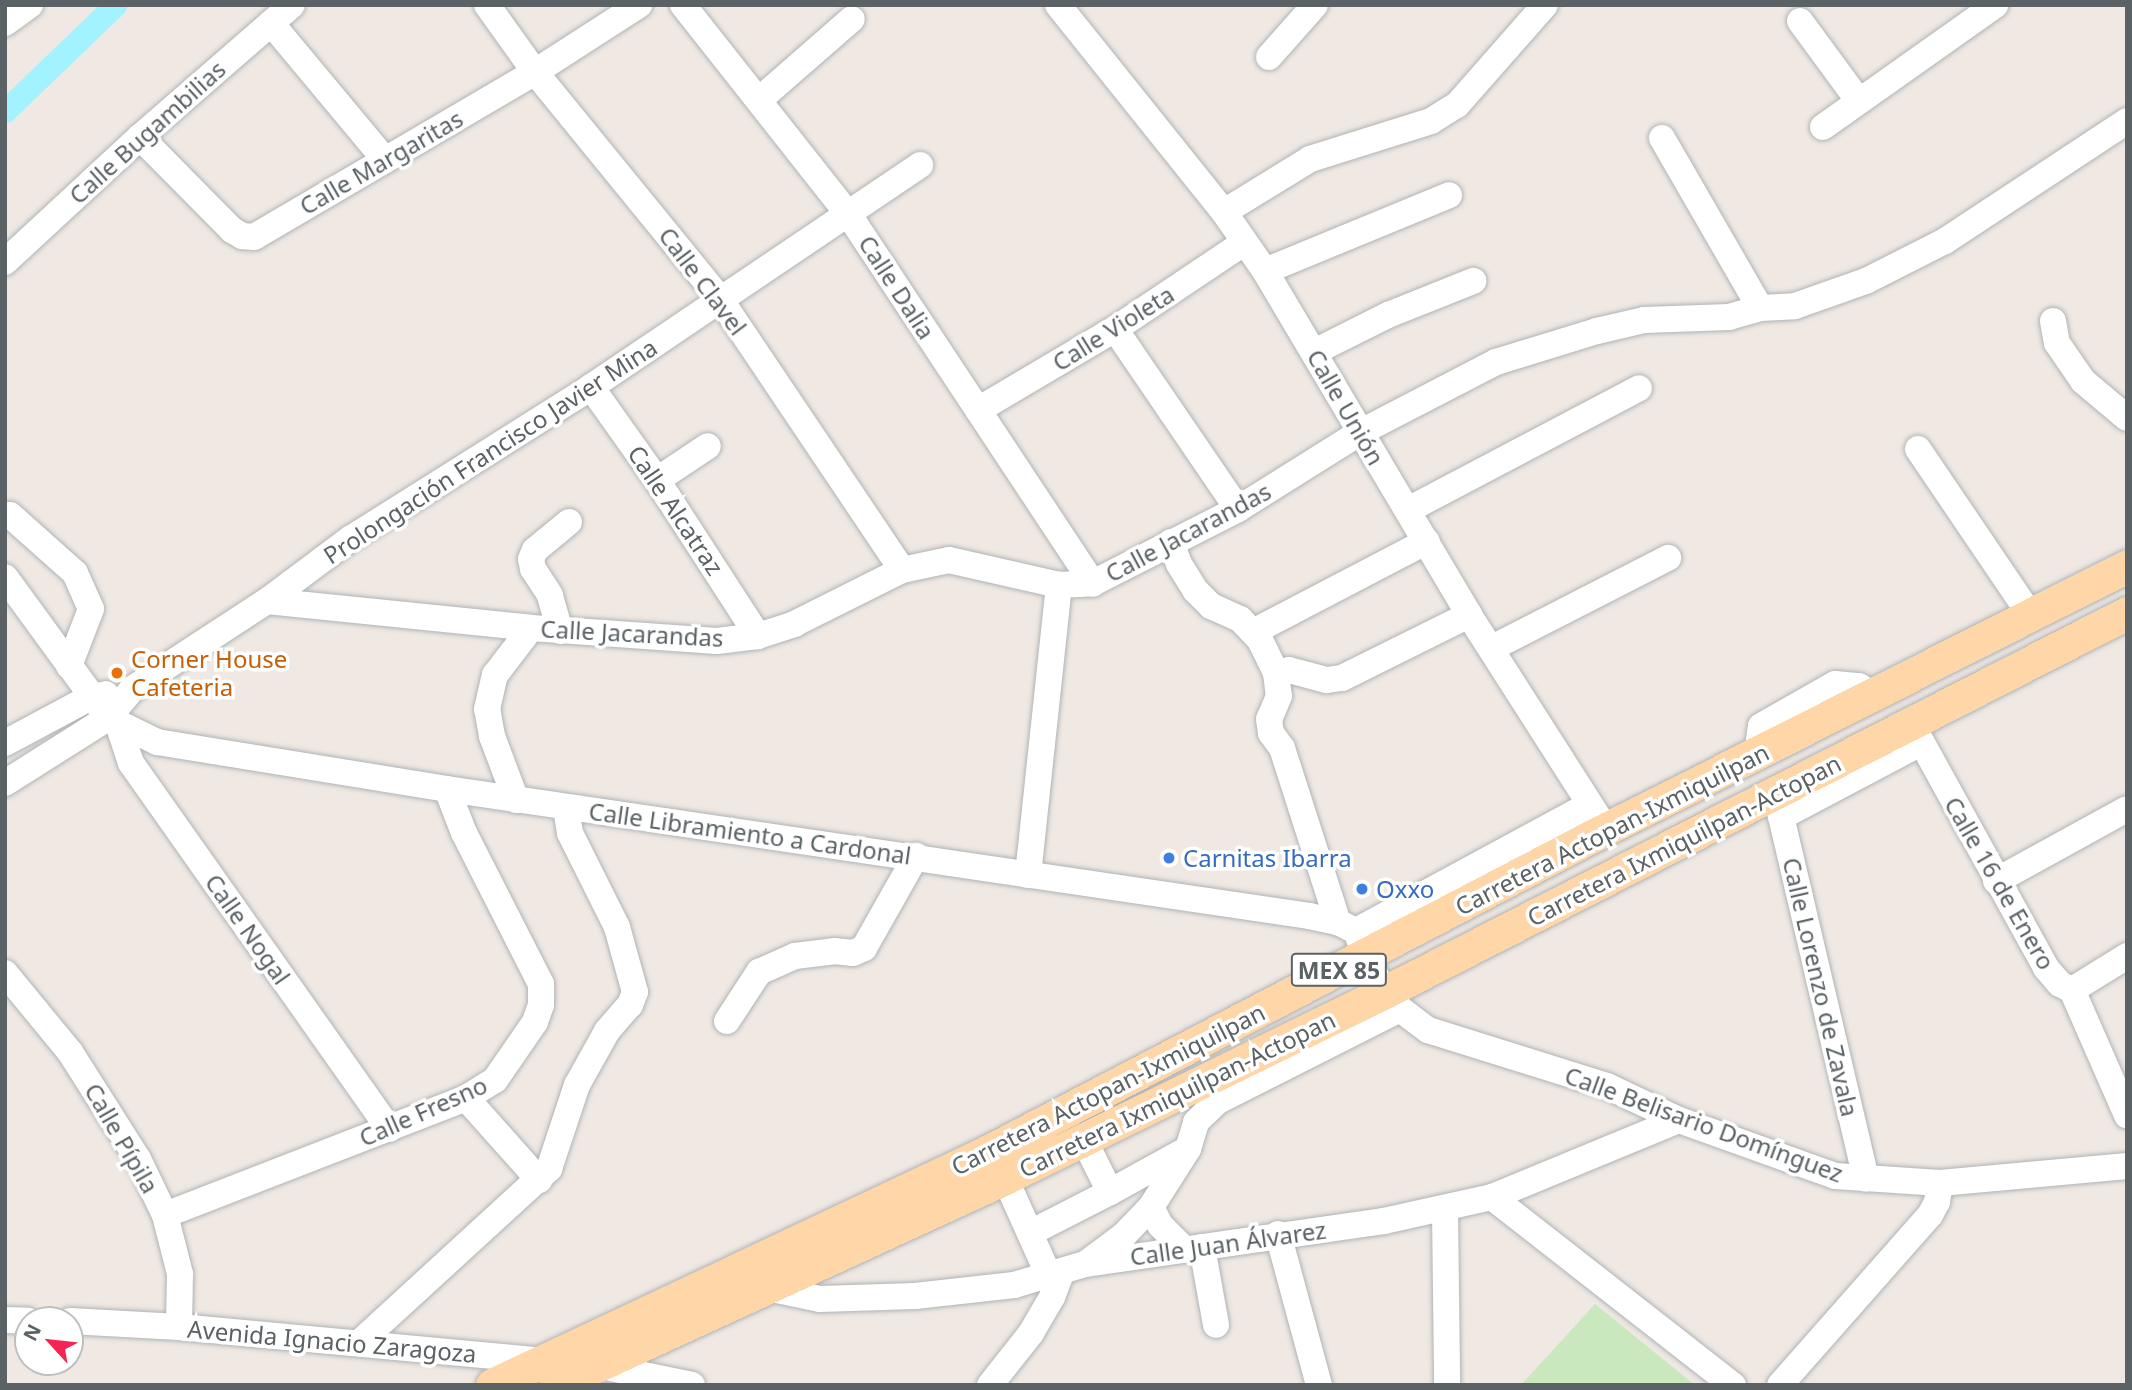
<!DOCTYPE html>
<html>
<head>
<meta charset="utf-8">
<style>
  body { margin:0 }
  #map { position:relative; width:2132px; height:1390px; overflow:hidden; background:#efe8e3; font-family:"Noto Sans",sans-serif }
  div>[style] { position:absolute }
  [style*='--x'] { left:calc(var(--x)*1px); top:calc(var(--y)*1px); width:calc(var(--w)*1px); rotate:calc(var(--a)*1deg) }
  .green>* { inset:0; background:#cae8bd }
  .canal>* { height:23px; margin:-11.5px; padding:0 11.5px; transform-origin:11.5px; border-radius:11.5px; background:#a2f3ff }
  .roads { filter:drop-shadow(0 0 2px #afb4b7) drop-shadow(0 0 2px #afb4b7) }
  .minor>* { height:26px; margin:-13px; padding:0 13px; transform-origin:13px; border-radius:13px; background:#fff }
  .major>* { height:33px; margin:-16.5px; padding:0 16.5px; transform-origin:16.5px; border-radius:16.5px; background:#ffd6a7 }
  .dots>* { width:19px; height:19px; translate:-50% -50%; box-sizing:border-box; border:4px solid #fff; border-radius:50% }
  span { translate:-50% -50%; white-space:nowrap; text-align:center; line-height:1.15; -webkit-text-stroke:7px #fff; paint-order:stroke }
  .shield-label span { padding:2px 5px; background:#fff; border:2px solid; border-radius:5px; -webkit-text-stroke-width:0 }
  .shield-label { font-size:23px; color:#5b6265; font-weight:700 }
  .street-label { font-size:24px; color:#5b6265 }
  .food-label { font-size:24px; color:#c56008 }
  .left { translate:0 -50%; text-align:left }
  .shop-label { font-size:24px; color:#366cbe }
  .frame { position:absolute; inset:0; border:7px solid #5b6265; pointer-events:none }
  .north { position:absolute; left:14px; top:1306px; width:70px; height:70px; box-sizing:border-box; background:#fff; border:2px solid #bdc0c1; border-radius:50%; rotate:297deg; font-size:19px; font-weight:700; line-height:28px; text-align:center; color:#5b6265 }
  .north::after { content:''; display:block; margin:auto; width:24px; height:32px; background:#f42453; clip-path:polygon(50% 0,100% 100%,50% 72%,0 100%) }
</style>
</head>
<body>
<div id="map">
  <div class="green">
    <div style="clip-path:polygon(1595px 1304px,1695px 1385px,1521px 1385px)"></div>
  </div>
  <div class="canal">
    <div style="--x:5;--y:111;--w:153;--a:-43.9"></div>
  </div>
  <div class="roads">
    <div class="minor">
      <div style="--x:487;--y:5;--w:82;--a:54.4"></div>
      <div style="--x:535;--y:72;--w:293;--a:50.8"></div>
      <div style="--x:720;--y:299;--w:326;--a:56.1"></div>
      <div style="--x:683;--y:5;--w:268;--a:51.7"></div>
      <div style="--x:849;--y:215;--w:442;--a:56.5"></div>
      <div style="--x:1058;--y:5;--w:265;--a:51.3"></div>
      <div style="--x:1224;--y:212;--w:72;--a:55.2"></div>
      <div style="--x:1265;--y:271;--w:400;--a:59.3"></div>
      <div style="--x:1469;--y:615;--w:254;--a:57.4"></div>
      <div style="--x:1800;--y:21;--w:98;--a:53.7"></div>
      <div style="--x:5;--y:23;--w:31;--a:-36"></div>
      <div style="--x:271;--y:23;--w:178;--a:50.2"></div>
      <div style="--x:1269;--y:57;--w:69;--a:-48.5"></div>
      <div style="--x:759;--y:100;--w:123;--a:-41.1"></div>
      <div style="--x:1823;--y:127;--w:211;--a:-35.3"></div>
      <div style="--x:140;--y:137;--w:131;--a:45.3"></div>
      <div style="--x:232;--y:230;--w:12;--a:31"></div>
      <div style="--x:242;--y:236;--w:12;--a:5"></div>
      <div style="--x:254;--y:237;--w:326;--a:-30.4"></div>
      <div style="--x:535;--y:72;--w:124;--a:-32.8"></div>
      <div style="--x:1662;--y:138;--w:196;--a:60"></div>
      <div style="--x:1224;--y:212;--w:101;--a:-31.6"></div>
      <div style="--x:1310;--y:159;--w:127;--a:-17.4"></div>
      <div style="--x:1431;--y:121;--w:31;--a:-32"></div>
      <div style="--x:1457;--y:105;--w:133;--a:-48.7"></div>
      <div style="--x:5;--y:262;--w:184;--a:-42.8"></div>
      <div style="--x:140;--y:137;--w:201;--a:-41"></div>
      <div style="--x:1265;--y:271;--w:199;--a:-22.4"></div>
      <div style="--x:2053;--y:321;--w:22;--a:80"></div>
      <div style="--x:2057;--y:343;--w:46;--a:55.6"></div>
      <div style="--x:2083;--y:381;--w:57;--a:40.1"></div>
      <div style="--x:1115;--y:329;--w:218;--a:55.7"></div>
      <div style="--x:1314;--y:352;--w:83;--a:-26.6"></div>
      <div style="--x:1388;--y:315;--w:92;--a:-21.8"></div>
      <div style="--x:591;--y:387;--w:114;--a:54.6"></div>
      <div style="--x:657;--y:480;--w:186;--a:57.1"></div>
      <div style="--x:978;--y:410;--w:159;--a:-30.6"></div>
      <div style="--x:1115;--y:329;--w:156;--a:-33.8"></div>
      <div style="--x:1918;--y:449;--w:202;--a:55.9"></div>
      <div style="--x:657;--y:480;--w:61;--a:-33.7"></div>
      <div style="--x:1408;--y:510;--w:261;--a:-27.8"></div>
      <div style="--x:5;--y:517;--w:5;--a:-22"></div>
      <div style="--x:10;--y:515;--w:87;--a:41.7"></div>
      <div style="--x:75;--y:573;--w:39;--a:66"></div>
      <div style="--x:91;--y:609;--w:61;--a:111.1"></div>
      <div style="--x:1171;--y:542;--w:23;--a:70"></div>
      <div style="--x:1179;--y:564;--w:31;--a:58"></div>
      <div style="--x:1195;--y:590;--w:23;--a:45"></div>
      <div style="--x:1211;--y:606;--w:32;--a:24"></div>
      <div style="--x:1240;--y:619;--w:29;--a:46"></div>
      <div style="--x:1260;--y:640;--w:37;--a:64"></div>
      <div style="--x:1276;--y:673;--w:23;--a:83"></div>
      <div style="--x:1279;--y:696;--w:25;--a:113"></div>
      <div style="--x:1269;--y:719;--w:14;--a:82"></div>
      <div style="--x:1271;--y:733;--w:19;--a:54"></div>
      <div style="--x:1282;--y:748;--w:183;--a:72.2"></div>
      <div style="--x:5;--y:577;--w:175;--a:53.9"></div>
      <div style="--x:108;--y:718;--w:55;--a:26.1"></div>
      <div style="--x:157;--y:742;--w:294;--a:9.2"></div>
      <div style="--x:447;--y:789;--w:871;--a:8.38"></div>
      <div style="--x:1309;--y:916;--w:30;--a:12"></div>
      <div style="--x:1338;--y:922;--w:20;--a:27"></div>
      <div style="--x:1356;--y:931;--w:28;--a:69"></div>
      <div style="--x:1366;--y:957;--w:40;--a:62"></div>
      <div style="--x:1385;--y:992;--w:23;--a:49"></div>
      <div style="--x:1400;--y:1009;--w:35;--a:37"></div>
      <div style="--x:1428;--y:1030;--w:188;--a:17.4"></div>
      <div style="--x:1607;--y:1086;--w:80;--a:25.3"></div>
      <div style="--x:1679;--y:1120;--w:166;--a:19.7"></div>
      <div style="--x:1835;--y:1176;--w:105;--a:3.8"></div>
      <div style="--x:1940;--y:1183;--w:188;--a:-5.2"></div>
      <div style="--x:267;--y:601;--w:265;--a:5.8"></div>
      <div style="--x:531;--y:628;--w:186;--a:4"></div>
      <div style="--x:717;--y:641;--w:41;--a:-7"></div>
      <div style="--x:758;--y:636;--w:38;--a:-18"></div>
      <div style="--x:794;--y:624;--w:121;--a:-26.6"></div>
      <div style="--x:902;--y:570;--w:48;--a:-12"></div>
      <div style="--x:949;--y:560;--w:113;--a:12.8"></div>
      <div style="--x:1059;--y:585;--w:34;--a:-3"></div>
      <div style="--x:1093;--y:583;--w:163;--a:-27"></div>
      <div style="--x:1238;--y:509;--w:143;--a:-32.1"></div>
      <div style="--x:1359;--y:433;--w:154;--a:-27.4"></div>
      <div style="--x:1496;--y:362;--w:106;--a:-17.1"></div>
      <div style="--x:1597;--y:331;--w:48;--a:-13.2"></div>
      <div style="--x:1644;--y:320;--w:85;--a:-2"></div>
      <div style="--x:1729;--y:317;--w:32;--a:-16"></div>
      <div style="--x:1760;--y:308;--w:35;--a:-3"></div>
      <div style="--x:1795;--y:306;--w:75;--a:-19.4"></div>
      <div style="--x:1866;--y:281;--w:89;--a:-26.9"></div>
      <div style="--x:1945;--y:241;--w:218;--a:-33.4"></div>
      <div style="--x:560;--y:631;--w:37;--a:-106"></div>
      <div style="--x:550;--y:595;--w:31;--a:-123"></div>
      <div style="--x:533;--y:569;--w:10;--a:-101"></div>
      <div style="--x:531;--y:559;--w:10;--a:-66"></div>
      <div style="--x:535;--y:550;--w:44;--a:-39.5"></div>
      <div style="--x:1253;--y:632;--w:196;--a:-27.6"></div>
      <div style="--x:1492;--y:648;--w:198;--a:-27.1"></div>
      <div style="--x:1276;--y:673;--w:13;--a:-13"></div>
      <div style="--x:1289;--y:670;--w:39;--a:15"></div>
      <div style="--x:1327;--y:680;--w:15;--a:-8"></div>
      <div style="--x:1342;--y:678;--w:142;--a:-26.4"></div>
      <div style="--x:1911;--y:723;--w:280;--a:61.1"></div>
      <div style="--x:2046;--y:968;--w:21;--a:49"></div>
      <div style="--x:2060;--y:984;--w:13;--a:27"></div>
      <div style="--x:2072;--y:990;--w:137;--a:66.3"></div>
      <div style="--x:118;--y:724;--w:41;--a:71.6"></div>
      <div style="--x:131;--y:763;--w:448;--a:54.8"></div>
      <div style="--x:5;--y:743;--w:98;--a:-28.1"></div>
      <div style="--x:91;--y:697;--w:15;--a:-11"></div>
      <div style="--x:1757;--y:754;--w:28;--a:-82"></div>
      <div style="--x:1761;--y:726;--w:85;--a:-29.6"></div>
      <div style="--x:1835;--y:684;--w:24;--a:5"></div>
      <div style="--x:1859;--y:686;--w:19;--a:32"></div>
      <div style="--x:5;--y:783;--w:122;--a:-32.3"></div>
      <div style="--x:108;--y:718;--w:38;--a:-50"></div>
      <div style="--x:132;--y:689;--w:161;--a:-33.1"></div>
      <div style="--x:267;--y:601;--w:104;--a:-36.8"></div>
      <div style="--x:350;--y:539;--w:285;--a:-32.2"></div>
      <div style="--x:591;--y:387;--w:397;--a:-34"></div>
      <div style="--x:1776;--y:795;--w:394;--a:76.8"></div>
      <div style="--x:516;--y:800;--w:68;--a:-110.6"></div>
      <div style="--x:492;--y:736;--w:27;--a:-100"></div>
      <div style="--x:487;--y:709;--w:35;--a:-77"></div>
      <div style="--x:495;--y:675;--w:59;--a:-52.5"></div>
      <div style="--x:1781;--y:817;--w:158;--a:-27.9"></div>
      <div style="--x:1028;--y:875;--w:292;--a:-83.9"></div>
      <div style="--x:1996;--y:881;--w:149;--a:-28.8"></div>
      <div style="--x:1356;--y:931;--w:265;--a:-28.4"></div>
      <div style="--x:5;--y:973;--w:102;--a:50.6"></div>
      <div style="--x:70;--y:1052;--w:127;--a:57.6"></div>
      <div style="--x:138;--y:1159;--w:62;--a:64.3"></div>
      <div style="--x:165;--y:1215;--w:61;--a:75.7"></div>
      <div style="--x:180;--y:1274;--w:53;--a:91.1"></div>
      <div style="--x:2072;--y:990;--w:65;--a:-31.7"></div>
      <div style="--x:727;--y:1021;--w:59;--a:-56.9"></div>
      <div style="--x:759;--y:972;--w:39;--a:-24"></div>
      <div style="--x:795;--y:956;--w:39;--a:-7"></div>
      <div style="--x:834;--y:951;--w:19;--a:6"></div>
      <div style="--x:853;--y:953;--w:12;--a:-24"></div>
      <div style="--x:864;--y:948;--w:106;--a:-60.5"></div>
      <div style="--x:466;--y:1098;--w:110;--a:48.3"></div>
      <div style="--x:1084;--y:1140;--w:58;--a:63.4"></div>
      <div style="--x:1110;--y:1192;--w:87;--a:-28.9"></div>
      <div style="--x:1005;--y:1178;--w:107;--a:65.8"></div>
      <div style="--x:1492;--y:1197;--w:306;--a:38"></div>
      <div style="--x:1151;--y:1207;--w:20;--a:63"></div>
      <div style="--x:1160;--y:1225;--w:34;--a:45"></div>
      <div style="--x:1445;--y:1209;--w:176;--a:89.3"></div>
      <div style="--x:165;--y:1215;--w:323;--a:-21.2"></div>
      <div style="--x:466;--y:1098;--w:34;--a:-32"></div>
      <div style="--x:495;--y:1080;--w:70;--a:-55.4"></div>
      <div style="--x:535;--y:1022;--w:18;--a:-71"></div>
      <div style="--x:541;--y:1005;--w:21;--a:-90"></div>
      <div style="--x:541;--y:984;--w:169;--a:-117"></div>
      <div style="--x:464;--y:833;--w:47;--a:-111.1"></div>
      <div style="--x:1030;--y:1233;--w:90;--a:-27.1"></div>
      <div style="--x:1278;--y:1234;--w:156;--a:74.8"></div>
      <div style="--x:1202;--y:1247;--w:79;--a:79.8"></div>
      <div style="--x:1088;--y:1262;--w:44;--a:-36.6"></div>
      <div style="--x:1123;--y:1236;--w:40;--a:-46"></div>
      <div style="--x:1151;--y:1207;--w:69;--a:-57.5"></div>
      <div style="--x:1188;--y:1149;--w:28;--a:-73"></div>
      <div style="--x:1196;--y:1122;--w:30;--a:-44"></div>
      <div style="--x:1218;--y:1101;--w:204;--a:-26.8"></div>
      <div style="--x:763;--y:1287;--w:58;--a:11.9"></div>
      <div style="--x:820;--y:1299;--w:95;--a:-1.8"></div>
      <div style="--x:915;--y:1296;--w:100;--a:-6.3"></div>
      <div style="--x:1014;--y:1285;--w:74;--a:-16.5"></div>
      <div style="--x:1085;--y:1264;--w:302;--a:-8.2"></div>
      <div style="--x:1384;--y:1221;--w:111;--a:-12.5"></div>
      <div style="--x:1492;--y:1197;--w:202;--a:-22.4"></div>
      <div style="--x:5;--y:1320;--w:23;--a:2"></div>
      <div style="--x:70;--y:1321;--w:109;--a:3.2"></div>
      <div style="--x:179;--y:1327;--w:369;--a:5.3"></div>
      <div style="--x:359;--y:1343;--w:258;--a:-42.5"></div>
      <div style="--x:549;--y:1169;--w:89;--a:-71.6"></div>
      <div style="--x:577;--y:1085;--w:62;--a:-60.9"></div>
      <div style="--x:607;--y:1031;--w:35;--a:-49"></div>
      <div style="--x:630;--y:1005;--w:14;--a:-69"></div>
      <div style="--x:635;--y:992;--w:67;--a:-105.5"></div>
      <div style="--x:617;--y:927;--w:105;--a:-116.6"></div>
      <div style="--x:570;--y:833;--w:26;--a:-99"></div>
      <div style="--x:591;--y:1364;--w:103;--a:11.7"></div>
      <div style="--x:990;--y:1385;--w:66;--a:-51.7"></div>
      <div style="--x:1031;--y:1333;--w:42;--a:-59.7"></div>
      <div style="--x:1052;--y:1297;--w:26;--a:-69"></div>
      <div style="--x:1780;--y:1385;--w:227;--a:-48.6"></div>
      <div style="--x:1930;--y:1215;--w:15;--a:-62"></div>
      <div style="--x:1937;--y:1202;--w:19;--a:-81"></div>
    </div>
    <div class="major">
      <div style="--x:492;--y:1385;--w:543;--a:-25.2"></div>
      <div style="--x:983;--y:1154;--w:703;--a:-27.55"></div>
      <div style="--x:1606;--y:829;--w:584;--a:-26.78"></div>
      <div style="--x:555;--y:1385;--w:495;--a:-24.7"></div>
      <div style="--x:1005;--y:1178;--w:423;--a:-26.1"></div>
      <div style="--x:1385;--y:992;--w:833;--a:-27.06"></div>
    </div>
  </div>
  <div class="dots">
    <div style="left:117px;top:673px;background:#e8710a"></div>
    <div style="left:1169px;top:858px;background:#3f7fe0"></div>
    <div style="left:1362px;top:889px;background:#3f7fe0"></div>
  </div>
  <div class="shield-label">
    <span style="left:1339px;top:970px">MEX 85</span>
  </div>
  <div class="street-label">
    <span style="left:147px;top:132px;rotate:-42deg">Calle Bugambilias</span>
    <span style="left:381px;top:162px;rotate:-30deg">Calle Margaritas</span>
    <span style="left:703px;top:281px;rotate:53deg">Calle Clavel</span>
    <span style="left:897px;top:287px;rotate:57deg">Calle Dalia</span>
    <span style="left:1113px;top:328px;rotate:-32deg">Calle Violeta</span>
    <span style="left:1346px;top:407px;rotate:60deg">Calle Unión</span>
    <span style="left:490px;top:451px;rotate:-33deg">Prolongación Francisco Javier Mina</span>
    <span style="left:676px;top:510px;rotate:56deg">Calle Alcatraz</span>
    <span style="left:1188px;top:532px;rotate:-28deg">Calle Jacarandas</span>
    <span style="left:632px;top:633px;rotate:3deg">Calle Jacarandas</span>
    <span style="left:1612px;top:829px;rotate:-27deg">Carretera Actopan-Ixmiquilpan</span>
    <span style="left:750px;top:833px;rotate:8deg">Calle Libramiento a Cardonal</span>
    <span style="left:1684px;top:840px;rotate:-27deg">Carretera Ixmiquilpan-Actopan</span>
    <span style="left:2000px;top:883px;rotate:60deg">Calle 16 de Enero</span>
    <span style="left:248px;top:929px;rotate:55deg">Calle Nogal</span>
    <span style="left:1821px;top:987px;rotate:77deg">Calle Lorenzo de Zavala</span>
    <span style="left:1108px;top:1089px;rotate:-27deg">Carretera Actopan-Ixmiquilpan</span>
    <span style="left:1177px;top:1094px;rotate:-26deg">Carretera Ixmiquilpan-Actopan</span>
    <span style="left:423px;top:1111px;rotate:-24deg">Calle Fresno</span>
    <span style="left:1704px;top:1124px;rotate:20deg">Calle Belisario Domínguez</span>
    <span style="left:122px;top:1138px;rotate:60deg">Calle Pípila</span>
    <span style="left:1228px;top:1243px;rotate:-8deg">Calle Juan Álvarez</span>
    <span style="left:332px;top:1341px;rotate:5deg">Avenida Ignacio Zaragoza</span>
  </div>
  <div class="food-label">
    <span class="left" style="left:131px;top:673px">Corner House<br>Cafeteria</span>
  </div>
  <div class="shop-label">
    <span class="left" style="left:1183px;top:858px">Carnitas Ibarra</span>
    <span class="left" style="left:1376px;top:889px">Oxxo</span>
  </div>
  <div class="frame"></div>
  <div class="north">N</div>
</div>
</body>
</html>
